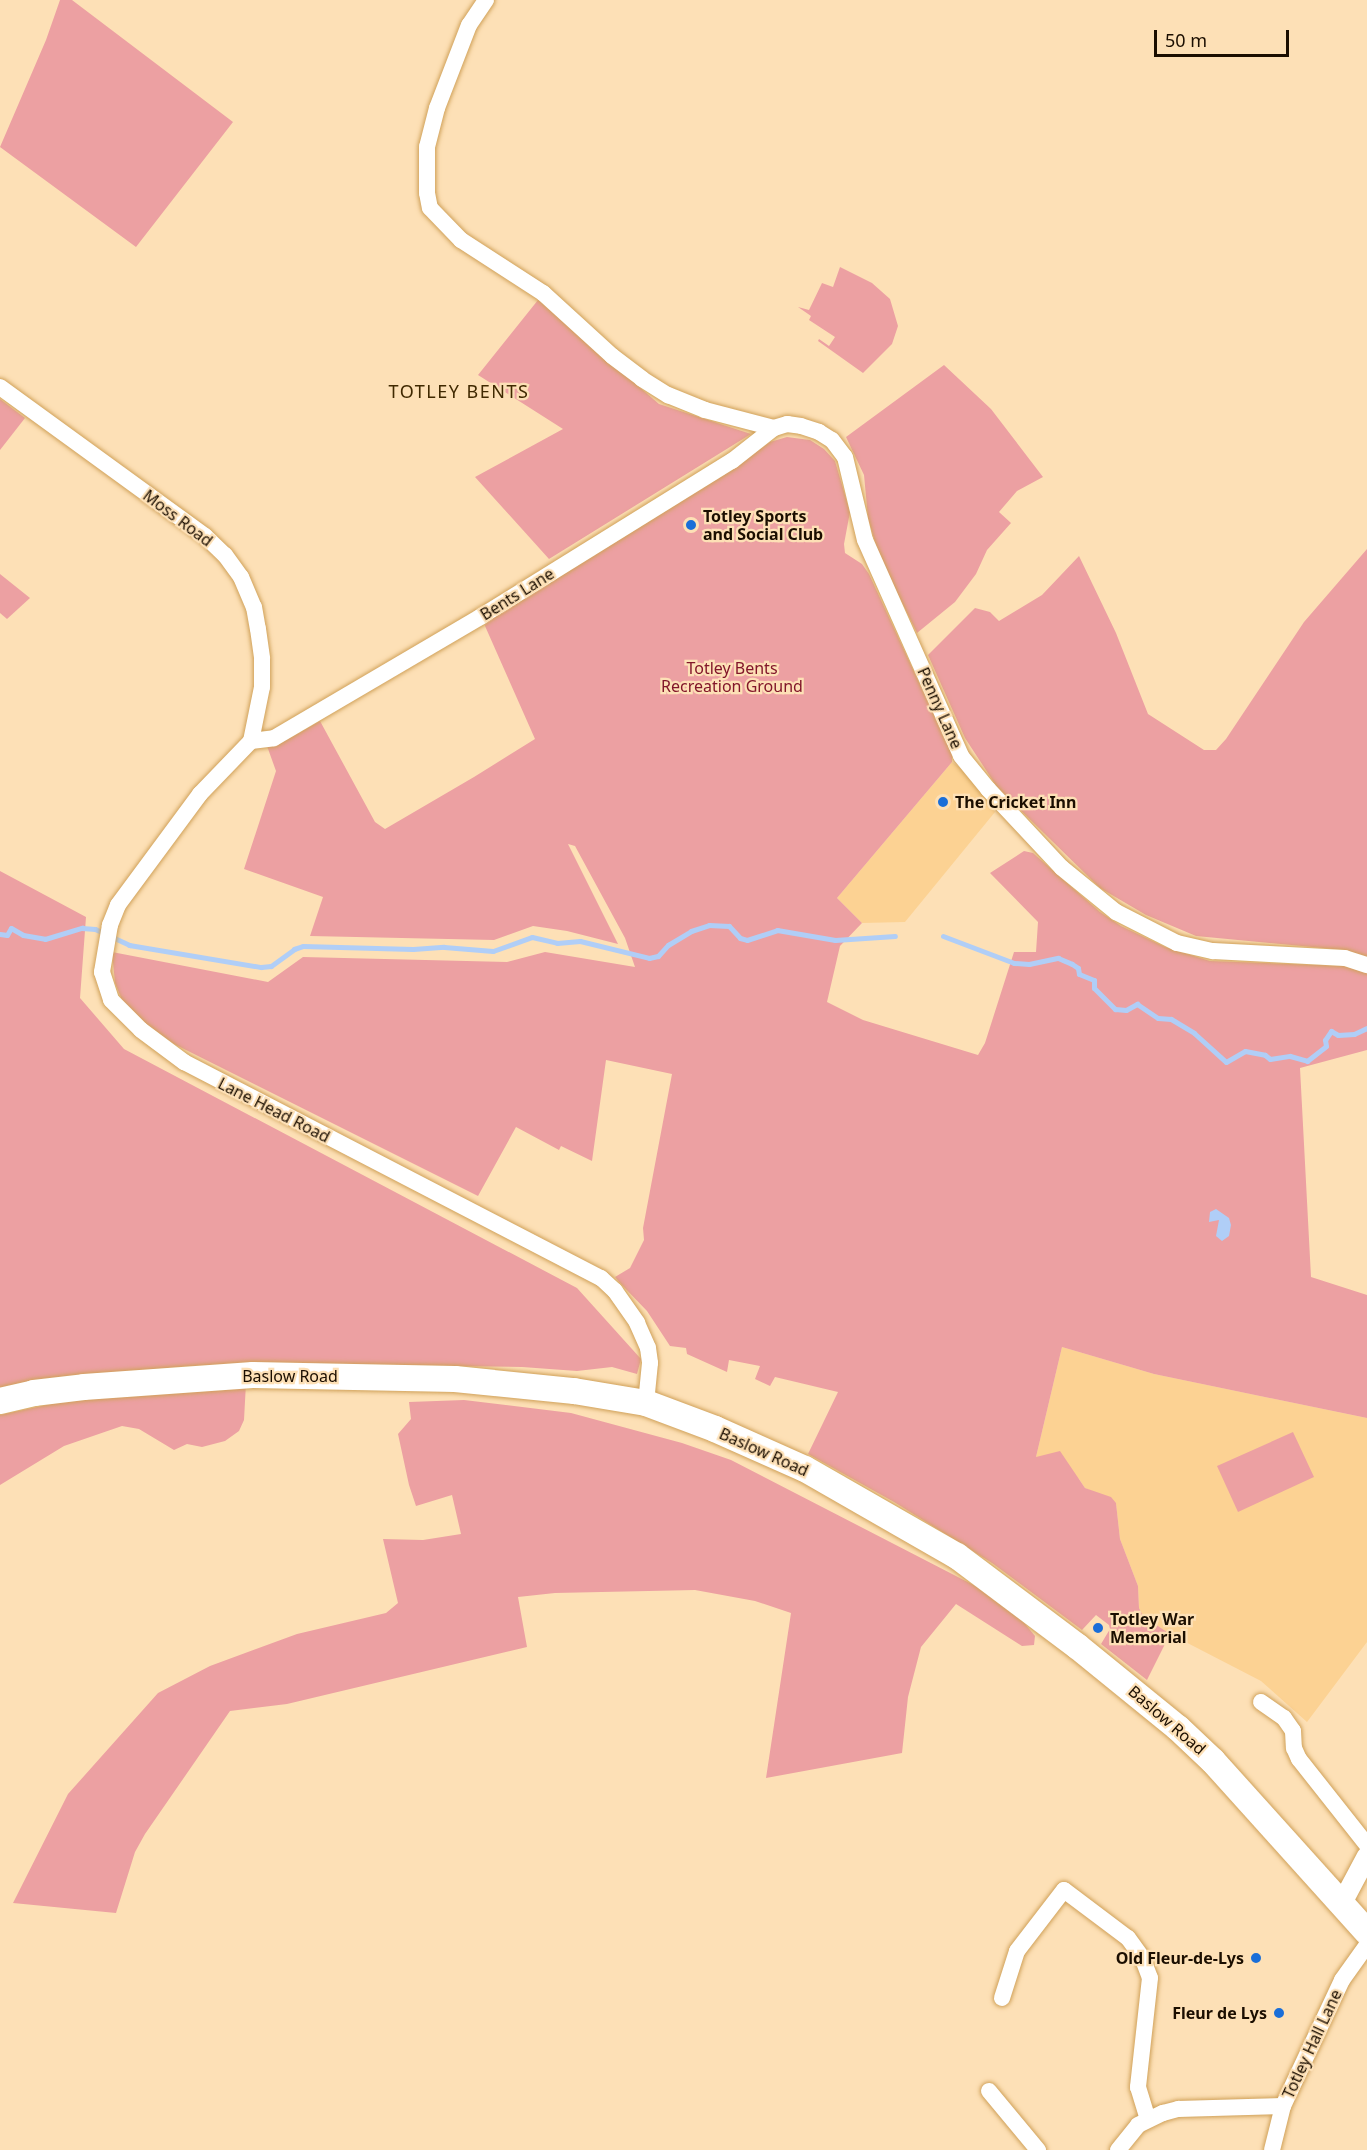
<!DOCTYPE html>
<html>
<head>
<meta charset="utf-8">
<style>
  body { margin:0 }
  #map { position:relative; width:1367px; height:2150px; overflow:hidden; background:#fde0b6; font-family:"Noto Sans",sans-serif }
  div>[style] { position:absolute }
  [style*='--x'] { left:calc(var(--x)*1px); top:calc(var(--y)*1px); width:calc(var(--w)*1px); rotate:calc(var(--a)*1deg) }
  .built>* { inset:0; background:#fcd293 }
  .green>* { inset:0; background:#eca0a2 }
  .water>* { inset:0; background:#b0cef7 }
  .stream>* { height:5px; margin:-2.5px; padding:0 2.5px; transform-origin:2.5px; border-radius:2.5px; background:#b0cef7 }
  .roads { filter:drop-shadow(0 0 2px #d0a159) drop-shadow(0 0 2px #d0a159) }
  .minor>* { height:16px; margin:-8px; padding:0 8px; transform-origin:8px; border-radius:8px; background:#fff }
  .tertiary>* { height:20px; margin:-10px; padding:0 10px; transform-origin:10px; border-radius:10px; background:#fff }
  .primary>* { height:26px; margin:-13px; padding:0 13px; transform-origin:13px; border-radius:13px; background:#fff }
  .dots>* { width:16px; height:16px; translate:-50% -50%; box-sizing:border-box; border:3px solid #fde0b6; border-radius:50% }
  span { translate:-50% -50%; white-space:nowrap; text-align:center; line-height:1.15; -webkit-text-stroke:4.5px #fde0b6; paint-order:stroke }
  .poi-label { font-size:16px; color:#1b0e00; font-weight:700 }
  .left { translate:0 -50%; text-align:left }
  .right { translate:-100% -50%; text-align:right }
  .street-label { font-size:16px; color:#1b0e00 }
  .park-label { font-size:16px; color:#82162a }
  .neighbourhood-label { font-size:18px; color:#402900; letter-spacing:1.5px }
  .scale { position:absolute; left:1154px; top:30px; width:135px; height:27px; box-sizing:border-box; border:3px solid #1b0e00; border-top:0; padding-left:8px; font-size:18px; line-height:21px; white-space:nowrap; color:#1b0e00; -webkit-text-stroke:4px #fde0b6; paint-order:stroke }
</style>
</head>
<body>
<div id="map">
  <div class="built">
    <div style="clip-path:polygon(952px 762px,975px 779px,995px 812px,905px 922px,862px 923px,837px 898px)"></div>
    <div style="clip-path:polygon(1062px 1347px,1154px 1374px,1367px 1418px,1367px 1642px,1307px 1722px,1261px 1681px,1170px 1634px,1143px 1616px,1139px 1608px,1138px 1586px,1120px 1539px,1116px 1503px,1085px 1488px,1079px 1479px,1036px 1457px)"></div>
  </div>
  <div class="green">
    <div style="clip-path:polygon(60px 0,72px 0,233px 122px,136px 247px,0 147px,46px 40px)"></div>
    <div style="clip-path:polygon(840px 267px,872px 283px,890px 299px,898px 326px,892px 344px,863px 373px,818px 341px,819px 339px,829px 346px,835px 337px,809px 320px,811px 316px,798px 307px,809px 310px,822px 283px,833px 287px)"></div>
    <div style="clip-path:polygon(538px 300px,659px 404px,751px 434px,549px 559px,475px 477px,563px 429px,478px 375px)"></div>
    <div style="clip-path:polygon(944px 365px,991px 409px,1043px 477px,1017px 491px,999px 512px,1011px 523px,987px 550px,976px 574px,955px 602px,917px 633px,879px 556px,868px 518px,864px 475px,846px 437px)"></div>
    <div style="clip-path:polygon(0 399px,25px 418px,0 450px)"></div>
    <div style="clip-path:polygon(787px 437px,810px 440px,824px 449px,835px 461px,850px 512px,844px 544px,845px 553px,862px 564px,869px 574px,952px 754px,952px 762px,837px 898px,862px 923px,840px 946px,827px 1002px,863px 1020px,978px 1055px,985px 1043px,1014px 952px,1036px 952px,1038px 922px,990px 873px,1024px 851px,1033px 853px,1100px 912px,1121px 926px,1165px 947px,1210px 961px,1343px 966px,1367px 972px,1367px 1050px,1300px 1068px,1311px 1277px,1367px 1295px,1367px 1418px,1154px 1374px,1062px 1347px,1036px 1457px,1060px 1451px,1085px 1488px,1111px 1497px,1116px 1503px,1120px 1539px,1138px 1586px,1139px 1608px,1143px 1616px,1170px 1634px,1147px 1680px,1101px 1644px,1110px 1629px,1109px 1625px,1096px 1615px,1082px 1630px,992px 1563px,894px 1502px,808px 1454px,838px 1392px,775px 1377px,770px 1386px,755px 1379px,760px 1366px,729px 1360px,727px 1372px,687px 1354px,686px 1348px,670px 1346px,647px 1311px,620px 1283px,615px 1277px,630px 1268px,644px 1240px,643px 1228px,672px 1074px,606px 1060px,592px 1161px,561px 1146px,559px 1150px,516px 1127px,478px 1196px,174px 1044px,145px 1023px,122px 1000px,115px 983px,112px 952px,268px 982px,303px 957px,507px 962px,545px 952px,635px 967px,625px 938px,575px 846px,568px 844px,618px 944px,567px 931px,533px 926px,494px 940px,310px 936px,323px 897px,244px 869px,276px 771px,267px 746px,292px 737px,320px 721px,375px 822px,385px 829px,474px 777px,535px 739px,485px 626px,486px 622px,737px 466px,770px 442px)"></div>
    <div style="clip-path:polygon(1367px 549px,1367px 958px,1344px 950px,1196px 936px,1146px 915px,1100px 888px,997px 787px,965px 738px,928px 655px,975px 608px,990px 612px,999px 621px,1042px 595px,1079px 556px,1116px 633px,1148px 714px,1204px 750px,1216px 750px,1226px 739px,1304px 622px)"></div>
    <div style="clip-path:polygon(0 574px,30px 598px,7px 619px,0 613px)"></div>
    <div style="clip-path:polygon(0 871px,86px 917px,80px 998px,124px 1049px,577px 1288px,641px 1359px,637px 1374px,612px 1367px,577px 1371px,522px 1367px,277px 1364px,189px 1366px,106px 1374px,0 1393px)"></div>
    <div style="clip-path:polygon(246px 1383px,244px 1420px,239px 1431px,225px 1441px,202px 1447px,187px 1444px,174px 1450px,139px 1429px,122px 1426px,64px 1446px,0 1485px,0 1415px,79px 1398px)"></div>
    <div style="clip-path:polygon(464px 1400px,571px 1413px,682px 1443px,731px 1460px,987px 1592px,1021px 1619px,1035px 1636px,1034px 1645px,1022px 1646px,956px 1604px,921px 1647px,908px 1697px,902px 1753px,766px 1778px,791px 1613px,755px 1601px,695px 1590px,555px 1593px,518px 1597px,527px 1647px,287px 1704px,230px 1711px,145px 1834px,135px 1852px,116px 1913px,13px 1903px,68px 1794px,158px 1693px,210px 1666px,297px 1634px,386px 1613px,398px 1603px,383px 1539px,423px 1540px,461px 1534px,452px 1495px,416px 1506px,409px 1485px,398px 1434px,411px 1419px,409px 1402px)"></div>
    <div style="clip-path:polygon(1293px 1432px,1314px 1477px,1238px 1512px,1217px 1466px)"></div>
  </div>
  <div class="water">
    <div style="clip-path:polygon(1216px 1209px,1229px 1218px,1231px 1225px,1229px 1236px,1222px 1241px,1216px 1236px,1219px 1220px,1209px 1222px,1210px 1212px)"></div>
  </div>
  <div class="stream">
    <div style="--x:0;--y:934;--w:7;--a:8"></div>
    <div style="--x:7;--y:935;--w:8;--a:-60"></div>
    <div style="--x:11;--y:928;--w:14;--a:30"></div>
    <div style="--x:23;--y:935;--w:22;--a:10"></div>
    <div style="--x:45;--y:939;--w:39;--a:-17"></div>
    <div style="--x:82;--y:928;--w:13;--a:4"></div>
    <div style="--x:95;--y:929;--w:38;--a:25"></div>
    <div style="--x:129;--y:945;--w:134;--a:9.5"></div>
    <div style="--x:261;--y:967;--w:10;--a:-6"></div>
    <div style="--x:271;--y:966;--w:29;--a:-36"></div>
    <div style="--x:294;--y:949;--w:9;--a:-18"></div>
    <div style="--x:303;--y:946;--w:110;--a:1.6"></div>
    <div style="--x:413;--y:949;--w:31;--a:-4"></div>
    <div style="--x:444;--y:947;--w:49;--a:4.7"></div>
    <div style="--x:493;--y:951;--w:41;--a:-19.7"></div>
    <div style="--x:532;--y:937;--w:26;--a:13"></div>
    <div style="--x:557;--y:943;--w:23;--a:-5"></div>
    <div style="--x:580;--y:941;--w:71;--a:13.8"></div>
    <div style="--x:649;--y:958;--w:9;--a:-13"></div>
    <div style="--x:658;--y:956;--w:15;--a:-48"></div>
    <div style="--x:668;--y:945;--w:27;--a:-31"></div>
    <div style="--x:691;--y:931;--w:19;--a:-18"></div>
    <div style="--x:709;--y:925;--w:20;--a:3"></div>
    <div style="--x:729;--y:926;--w:16;--a:47"></div>
    <div style="--x:740;--y:938;--w:7;--a:16"></div>
    <div style="--x:747;--y:940;--w:32;--a:-18"></div>
    <div style="--x:777;--y:930;--w:59;--a:9.8"></div>
    <div style="--x:835;--y:940;--w:60;--a:-3.8"></div>
    <div style="--x:943;--y:936;--w:76;--a:20.8"></div>
    <div style="--x:1014;--y:963;--w:15;--a:4"></div>
    <div style="--x:1029;--y:964;--w:30;--a:-12"></div>
    <div style="--x:1058;--y:958;--w:15;--a:23"></div>
    <div style="--x:1072;--y:964;--w:7;--a:34"></div>
    <div style="--x:1078;--y:968;--w:6;--a:81"></div>
    <div style="--x:1079;--y:974;--w:16;--a:22"></div>
    <div style="--x:1094;--y:980;--w:8;--a:90"></div>
    <div style="--x:1094;--y:988;--w:30;--a:45"></div>
    <div style="--x:1115;--y:1009;--w:11;--a:5"></div>
    <div style="--x:1126;--y:1010;--w:13;--a:-29"></div>
    <div style="--x:1137;--y:1004;--w:25;--a:34"></div>
    <div style="--x:1158;--y:1018;--w:13;--a:4"></div>
    <div style="--x:1171;--y:1019;--w:27;--a:31"></div>
    <div style="--x:1194;--y:1033;--w:43;--a:42.2"></div>
    <div style="--x:1226;--y:1062;--w:22;--a:-30"></div>
    <div style="--x:1245;--y:1051;--w:20;--a:11"></div>
    <div style="--x:1265;--y:1055;--w:6;--a:39"></div>
    <div style="--x:1270;--y:1059;--w:20;--a:-9"></div>
    <div style="--x:1290;--y:1056;--w:18;--a:16"></div>
    <div style="--x:1307;--y:1061;--w:24;--a:-38"></div>
    <div style="--x:1326;--y:1046;--w:6;--a:-99"></div>
    <div style="--x:1325;--y:1040;--w:11;--a:-56"></div>
    <div style="--x:1331;--y:1031;--w:8;--a:30"></div>
    <div style="--x:1338;--y:1035;--w:16;--a:-4"></div>
    <div style="--x:1354;--y:1034;--w:14;--a:-25"></div>
  </div>
  <div class="roads">
    <div class="minor">
      <div style="--x:486;--y:0;--w:30;--a:124"></div>
      <div style="--x:469;--y:25;--w:89;--a:111.1"></div>
      <div style="--x:437;--y:108;--w:40;--a:104.4"></div>
      <div style="--x:427;--y:147;--w:46;--a:90"></div>
      <div style="--x:427;--y:193;--w:15;--a:79"></div>
      <div style="--x:430;--y:208;--w:45;--a:45.9"></div>
      <div style="--x:461;--y:240;--w:98;--a:32.9"></div>
      <div style="--x:543;--y:293;--w:93;--a:42.4"></div>
      <div style="--x:612;--y:356;--w:38;--a:37"></div>
      <div style="--x:642;--y:379;--w:31;--a:32"></div>
      <div style="--x:668;--y:395;--w:40;--a:22"></div>
      <div style="--x:705;--y:410;--w:71;--a:14.6"></div>
      <div style="--x:0;--y:387;--w:253;--a:36"></div>
      <div style="--x:205;--y:536;--w:28;--a:44"></div>
      <div style="--x:225;--y:555;--w:27;--a:54"></div>
      <div style="--x:241;--y:577;--w:33;--a:67"></div>
      <div style="--x:254;--y:607;--w:22;--a:80"></div>
      <div style="--x:258;--y:629;--w:30;--a:82"></div>
      <div style="--x:262;--y:659;--w:28;--a:90"></div>
      <div style="--x:262;--y:687;--w:55;--a:101.5"></div>
      <div style="--x:251;--y:741;--w:74;--a:133.9"></div>
      <div style="--x:200;--y:794;--w:138;--a:126.5"></div>
      <div style="--x:118;--y:905;--w:22;--a:112"></div>
      <div style="--x:110;--y:925;--w:48;--a:99.7"></div>
      <div style="--x:102;--y:972;--w:29;--a:72"></div>
      <div style="--x:111;--y:1000;--w:42;--a:45"></div>
      <div style="--x:141;--y:1030;--w:54;--a:36.7"></div>
      <div style="--x:184;--y:1062;--w:470;--a:27.4"></div>
      <div style="--x:601;--y:1278;--w:19;--a:43"></div>
      <div style="--x:615;--y:1291;--w:39;--a:55"></div>
      <div style="--x:637;--y:1323;--w:27;--a:66"></div>
      <div style="--x:648;--y:1348;--w:15;--a:82"></div>
      <div style="--x:650;--y:1363;--w:40;--a:95.7"></div>
      <div style="--x:251;--y:741;--w:23;--a:-7"></div>
      <div style="--x:274;--y:738;--w:239;--a:-30.4"></div>
      <div style="--x:480;--y:617;--w:296;--a:-31.8"></div>
      <div style="--x:732;--y:461;--w:53;--a:-38.2"></div>
      <div style="--x:774;--y:428;--w:14;--a:-17"></div>
      <div style="--x:787;--y:424;--w:14;--a:8"></div>
      <div style="--x:801;--y:426;--w:19;--a:18"></div>
      <div style="--x:819;--y:432;--w:15;--a:32"></div>
      <div style="--x:832;--y:440;--w:21;--a:53"></div>
      <div style="--x:845;--y:457;--w:85;--a:76.5"></div>
      <div style="--x:865;--y:540;--w:236;--a:66"></div>
      <div style="--x:961;--y:756;--w:43;--a:50.7"></div>
      <div style="--x:988;--y:789;--w:108;--a:46.9"></div>
      <div style="--x:1062;--y:868;--w:70;--a:39.2"></div>
      <div style="--x:1116;--y:912;--w:68;--a:26.9"></div>
      <div style="--x:1177;--y:943;--w:37;--a:13"></div>
      <div style="--x:1213;--y:951;--w:132;--a:3"></div>
      <div style="--x:1345;--y:958;--w:23;--a:18"></div>
      <div style="--x:1261;--y:1702;--w:28;--a:35"></div>
      <div style="--x:1284;--y:1718;--w:16;--a:55"></div>
      <div style="--x:1293;--y:1731;--w:17;--a:87"></div>
      <div style="--x:1294;--y:1748;--w:12;--a:66"></div>
      <div style="--x:1299;--y:1759;--w:110;--a:51.7"></div>
      <div style="--x:1002;--y:1998;--w:49;--a:-72.3"></div>
      <div style="--x:1017;--y:1951;--w:77;--a:-52.4"></div>
      <div style="--x:1064;--y:1890;--w:80;--a:36.9"></div>
      <div style="--x:1128;--y:1938;--w:24;--a:54"></div>
      <div style="--x:1142;--y:1957;--w:22;--a:69"></div>
      <div style="--x:1150;--y:1978;--w:110;--a:96.3"></div>
      <div style="--x:1138;--y:2087;--w:34;--a:73"></div>
      <div style="--x:989;--y:2091;--w:77;--a:50.3"></div>
      <div style="--x:1118;--y:2150;--w:32;--a:-51"></div>
      <div style="--x:1138;--y:2125;--w:28;--a:-26"></div>
      <div style="--x:1163;--y:2113;--w:16;--a:-15"></div>
      <div style="--x:1178;--y:2109;--w:105;--a:-1.6"></div>
      <div style="--x:1272;--y:2150;--w:45;--a:-76"></div>
      <div style="--x:1283;--y:2106;--w:139;--a:-64.9"></div>
      <div style="--x:1342;--y:1980;--w:43;--a:-54.5"></div>
    </div>
    <div class="tertiary">
      <div style="--x:1342;--y:1903;--w:53;--a:-62"></div>
    </div>
    <div class="primary">
      <div style="--x:0;--y:1401;--w:35;--a:-13"></div>
      <div style="--x:34;--y:1393;--w:50;--a:-6.8"></div>
      <div style="--x:84;--y:1387;--w:169;--a:-4.1"></div>
      <div style="--x:253;--y:1375;--w:202;--a:1.1"></div>
      <div style="--x:455;--y:1379;--w:120;--a:5.8"></div>
      <div style="--x:574;--y:1391;--w:73;--a:9.5"></div>
      <div style="--x:646;--y:1403;--w:74;--a:20.6"></div>
      <div style="--x:715;--y:1429;--w:98;--a:24"></div>
      <div style="--x:805;--y:1469;--w:175;--a:29.8"></div>
      <div style="--x:957;--y:1556;--w:150;--a:36.9"></div>
      <div style="--x:1077;--y:1646;--w:130;--a:39.1"></div>
      <div style="--x:1178;--y:1728;--w:48;--a:43.3"></div>
      <div style="--x:1213;--y:1761;--w:230;--a:48"></div>
    </div>
  </div>
  <div class="dots">
    <div style="left:691px;top:525px;background:#1a6ed8"></div>
    <div style="left:943px;top:802px;background:#1a6ed8"></div>
    <div style="left:1098px;top:1628px;background:#1a6ed8"></div>
    <div style="left:1256px;top:1958px;background:#1a6ed8"></div>
    <div style="left:1279px;top:2013px;background:#1a6ed8"></div>
  </div>
  <div class="poi-label">
    <span class="left" style="left:703px;top:525px">Totley Sports<br>and Social Club</span>
    <span class="left" style="left:955px;top:802px">The Cricket Inn</span>
    <span class="left" style="left:1110px;top:1628px">Totley War<br>Memorial</span>
    <span class="right" style="left:1244px;top:1958px">Old Fleur-de-Lys</span>
    <span class="right" style="left:1267px;top:2013px">Fleur de Lys</span>
  </div>
  <div class="street-label">
    <span style="left:178px;top:518px;rotate:37deg">Moss Road</span>
    <span style="left:517px;top:594px;rotate:-32deg">Bents Lane</span>
    <span style="left:940px;top:708px;rotate:66deg">Penny Lane</span>
    <span style="left:274px;top:1110px;rotate:27deg">Lane Head Road</span>
    <span style="left:290px;top:1376px">Baslow Road</span>
    <span style="left:764px;top:1452px;rotate:24deg">Baslow Road</span>
    <span style="left:1167px;top:1720px;rotate:41deg">Baslow Road</span>
    <span style="left:1312px;top:2044px;rotate:-65deg">Totley Hall Lane</span>
  </div>
  <div class="park-label">
    <span style="left:732px;top:677px">Totley Bents<br>Recreation Ground</span>
  </div>
  <div class="neighbourhood-label">
    <span style="left:459px;top:391px">TOTLEY BENTS</span>
  </div>
  <div class="scale">50 m</div>
</div>
</body>
</html>
